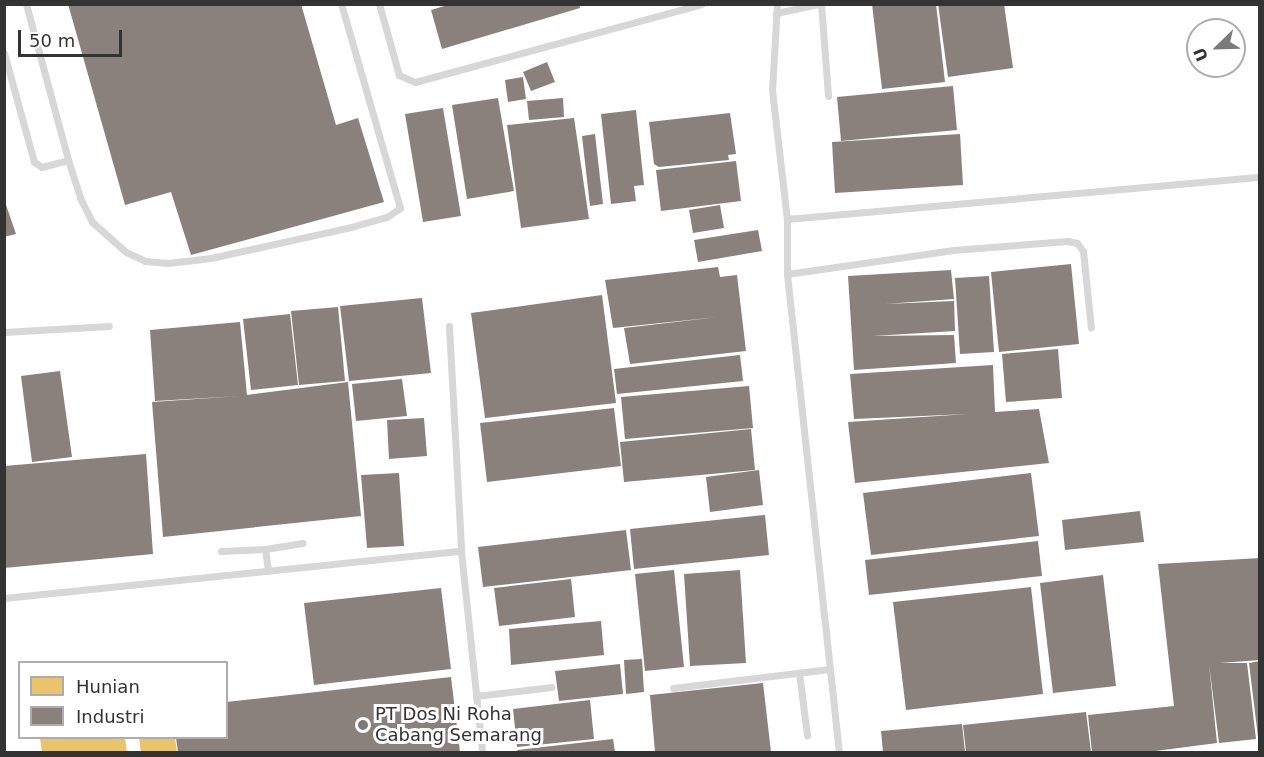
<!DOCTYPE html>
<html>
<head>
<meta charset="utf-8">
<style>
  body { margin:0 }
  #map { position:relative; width:1264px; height:757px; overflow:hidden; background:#fff; font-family:"DejaVu Sans",sans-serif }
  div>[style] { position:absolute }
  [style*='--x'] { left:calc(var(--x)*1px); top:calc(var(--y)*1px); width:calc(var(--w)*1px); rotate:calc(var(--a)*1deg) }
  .homes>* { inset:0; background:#e9c46a }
  .industry>* { inset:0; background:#8a817c }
  .service>* { height:7px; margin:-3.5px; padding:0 3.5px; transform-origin:3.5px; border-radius:3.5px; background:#d7d7d7 }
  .dots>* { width:16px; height:16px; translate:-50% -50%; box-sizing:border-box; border:3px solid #fff; border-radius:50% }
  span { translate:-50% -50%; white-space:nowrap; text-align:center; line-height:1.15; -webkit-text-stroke:6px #fff; paint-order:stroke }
  .poi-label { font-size:18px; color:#333 }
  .left { translate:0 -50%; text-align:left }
  .frame { position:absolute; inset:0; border:6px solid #333; pointer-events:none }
  .legend { position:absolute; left:18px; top:661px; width:210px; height:78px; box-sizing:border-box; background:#fff; border:2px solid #adadad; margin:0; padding:8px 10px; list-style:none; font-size:18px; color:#333 }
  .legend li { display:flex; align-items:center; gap:12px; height:30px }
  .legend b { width:30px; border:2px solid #adadad }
  .north { position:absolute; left:1186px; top:18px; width:60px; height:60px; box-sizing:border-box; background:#fff; border:2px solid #adadad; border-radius:50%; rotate:247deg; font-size:16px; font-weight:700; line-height:24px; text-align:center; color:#333 }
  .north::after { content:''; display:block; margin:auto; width:21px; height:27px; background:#7a7a7a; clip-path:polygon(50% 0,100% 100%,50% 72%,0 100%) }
  .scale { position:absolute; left:18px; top:30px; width:104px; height:27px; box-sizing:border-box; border:3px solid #333; border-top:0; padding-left:8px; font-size:18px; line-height:21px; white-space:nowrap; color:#333; -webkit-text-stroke:4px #fff; paint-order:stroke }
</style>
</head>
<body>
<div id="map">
  <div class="homes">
    <div style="clip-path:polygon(40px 738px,125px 738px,127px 752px,42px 752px)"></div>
    <div style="clip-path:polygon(139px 738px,175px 738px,177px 752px,141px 752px)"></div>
  </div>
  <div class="industry">
    <div style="clip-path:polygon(68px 4px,301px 4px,336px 125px,358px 118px,384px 202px,191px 255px,171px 192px,125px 205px)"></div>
    <div style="clip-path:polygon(451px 4px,579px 4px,580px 8px,442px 49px,431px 10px)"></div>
    <div style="clip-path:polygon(872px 4px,936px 4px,945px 82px,882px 89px)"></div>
    <div style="clip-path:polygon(938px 4px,1004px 4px,1013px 68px,948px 77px)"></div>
    <div style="clip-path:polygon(547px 62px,555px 82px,531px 91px,523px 72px)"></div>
    <div style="clip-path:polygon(523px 77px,526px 99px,508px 102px,505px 80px)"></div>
    <div style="clip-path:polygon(953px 86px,957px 130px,841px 141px,837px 97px)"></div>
    <div style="clip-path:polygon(498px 98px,514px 191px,467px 199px,452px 105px)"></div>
    <div style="clip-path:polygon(563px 98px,564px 117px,529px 120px,527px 101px)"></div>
    <div style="clip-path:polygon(443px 108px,461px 216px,423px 222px,405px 114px)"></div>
    <div style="clip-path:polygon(636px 110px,644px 185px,634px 186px,636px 201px,611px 204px,601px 114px)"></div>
    <div style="clip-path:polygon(730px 113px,736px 154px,728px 155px,729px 160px,659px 167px,654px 164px,649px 122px)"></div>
    <div style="clip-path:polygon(574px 118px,589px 219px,521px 228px,507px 125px)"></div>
    <div style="clip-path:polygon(595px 134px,603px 204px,590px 206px,582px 136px)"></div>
    <div style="clip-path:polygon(960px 134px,963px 185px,835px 193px,832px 142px)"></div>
    <div style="clip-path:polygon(736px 161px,741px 201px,661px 211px,656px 170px)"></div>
    <div style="clip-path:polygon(4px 199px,16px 234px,4px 237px)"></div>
    <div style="clip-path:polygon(720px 205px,724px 228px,693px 233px,689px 210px)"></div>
    <div style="clip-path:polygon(758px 230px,762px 251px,698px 262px,694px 240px)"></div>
    <div style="clip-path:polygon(1071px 264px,1079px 344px,999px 352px,991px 272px)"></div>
    <div style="clip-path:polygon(718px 267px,720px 277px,737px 275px,746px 351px,630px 364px,624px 328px,718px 317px,613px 328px,605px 280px)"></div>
    <div style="clip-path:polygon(951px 270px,954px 299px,885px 304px,954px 301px,955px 331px,873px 336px,954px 335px,956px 363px,854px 370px,848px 276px)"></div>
    <div style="clip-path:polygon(989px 276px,994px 352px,960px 354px,955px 278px)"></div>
    <div style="clip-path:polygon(602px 295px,616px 403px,485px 418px,471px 313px)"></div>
    <div style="clip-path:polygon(422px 298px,431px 373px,349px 381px,340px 306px)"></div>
    <div style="clip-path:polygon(338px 307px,345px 381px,299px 385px,291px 311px)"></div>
    <div style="clip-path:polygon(290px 314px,298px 385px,251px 390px,243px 319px)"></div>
    <div style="clip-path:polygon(240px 322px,247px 395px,348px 382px,361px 516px,163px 537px,152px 402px,240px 396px,155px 401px,150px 330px)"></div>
    <div style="clip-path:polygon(1058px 349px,1062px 398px,1006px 402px,1002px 354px)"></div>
    <div style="clip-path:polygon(740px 355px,743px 381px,617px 394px,614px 369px)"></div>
    <div style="clip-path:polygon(993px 365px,995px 412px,1039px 409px,1049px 463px,855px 483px,848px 422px,968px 414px,854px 419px,850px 374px)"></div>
    <div style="clip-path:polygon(60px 371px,72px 457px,32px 462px,21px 376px)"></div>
    <div style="clip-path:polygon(402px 379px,407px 416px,356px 421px,352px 384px)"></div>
    <div style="clip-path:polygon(749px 386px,753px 428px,625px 439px,621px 397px)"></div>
    <div style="clip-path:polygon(614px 408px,621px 466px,487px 482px,480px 423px)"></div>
    <div style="clip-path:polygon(424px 418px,427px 456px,389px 459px,387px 420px)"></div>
    <div style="clip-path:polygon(751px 429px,755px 470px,624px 482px,620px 442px)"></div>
    <div style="clip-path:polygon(146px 454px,153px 554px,4px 568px,4px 466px)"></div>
    <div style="clip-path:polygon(759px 470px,763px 505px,710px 512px,706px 477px)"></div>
    <div style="clip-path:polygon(399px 473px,404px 546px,367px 548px,361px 475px)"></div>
    <div style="clip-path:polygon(1031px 473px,1039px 536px,871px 555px,863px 493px)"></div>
    <div style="clip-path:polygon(1140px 511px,1144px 542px,1065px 550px,1062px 520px)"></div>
    <div style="clip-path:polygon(765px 515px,769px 555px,634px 569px,630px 529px)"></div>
    <div style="clip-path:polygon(626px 530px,631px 570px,483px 587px,478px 547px)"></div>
    <div style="clip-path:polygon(1038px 541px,1042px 576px,869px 595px,865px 560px)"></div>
    <div style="clip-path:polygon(1260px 558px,1260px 660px,1220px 663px,1247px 663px,1256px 739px,1219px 743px,1209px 664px,1217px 743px,1148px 752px,1092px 752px,1088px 715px,1174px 706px,1158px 564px)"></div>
    <div style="clip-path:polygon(674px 570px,684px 667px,645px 671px,635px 574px)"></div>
    <div style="clip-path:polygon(740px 570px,746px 663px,690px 666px,684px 574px)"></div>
    <div style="clip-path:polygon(1103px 575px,1116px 686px,1053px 693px,1040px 583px)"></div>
    <div style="clip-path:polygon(571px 579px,575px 617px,499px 626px,494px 588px)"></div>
    <div style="clip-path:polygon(1031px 587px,1043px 694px,906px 710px,893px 602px)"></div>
    <div style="clip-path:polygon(441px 588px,451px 669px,314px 685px,304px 603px)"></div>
    <div style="clip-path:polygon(601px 621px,604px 655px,511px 665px,509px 629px)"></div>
    <div style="clip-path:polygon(642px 659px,644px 692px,626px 694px,624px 660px)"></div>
    <div style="clip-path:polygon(1260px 661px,1260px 737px,1258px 737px,1249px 663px)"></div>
    <div style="clip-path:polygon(620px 664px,623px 694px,559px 701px,555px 671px)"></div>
    <div style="clip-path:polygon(451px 677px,460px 752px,178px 752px,176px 738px,226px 738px,226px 702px)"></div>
    <div style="clip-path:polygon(763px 683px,771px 752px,655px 752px,650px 695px)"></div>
    <div style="clip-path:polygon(590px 700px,594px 739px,517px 747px,513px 709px)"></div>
    <div style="clip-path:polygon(1086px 712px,1091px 752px,966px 752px,963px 725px)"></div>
    <div style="clip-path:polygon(962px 724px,965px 752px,883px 752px,881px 731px)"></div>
    <div style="clip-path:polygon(613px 739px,615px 752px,518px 752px,517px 750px)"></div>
  </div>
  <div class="service">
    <div style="--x:26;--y:4;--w:162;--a:74.9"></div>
    <div style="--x:68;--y:160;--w:40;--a:72"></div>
    <div style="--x:80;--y:198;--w:27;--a:63"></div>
    <div style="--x:92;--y:222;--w:45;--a:41.4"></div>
    <div style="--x:126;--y:252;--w:21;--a:25"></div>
    <div style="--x:145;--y:261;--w:23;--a:5"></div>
    <div style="--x:168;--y:263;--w:43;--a:-6.6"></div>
    <div style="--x:211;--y:258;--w:143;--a:-12.5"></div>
    <div style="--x:351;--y:227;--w:37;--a:-16"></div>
    <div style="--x:387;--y:217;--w:16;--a:-35"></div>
    <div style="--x:400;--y:208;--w:212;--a:-106.1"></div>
    <div style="--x:379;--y:4;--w:74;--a:74.3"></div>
    <div style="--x:399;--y:75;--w:17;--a:24"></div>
    <div style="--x:415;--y:82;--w:297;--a:-15.2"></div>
    <div style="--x:777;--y:4;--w:86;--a:93.3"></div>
    <div style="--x:772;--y:90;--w:130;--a:83.4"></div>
    <div style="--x:787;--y:219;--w:55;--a:90"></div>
    <div style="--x:787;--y:274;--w:481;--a:83.8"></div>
    <div style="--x:821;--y:4;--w:92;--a:85.6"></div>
    <div style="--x:776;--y:13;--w:43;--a:-12.1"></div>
    <div style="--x:4;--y:53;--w:113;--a:74.6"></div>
    <div style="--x:34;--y:162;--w:9;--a:32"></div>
    <div style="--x:42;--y:167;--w:27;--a:-15"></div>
    <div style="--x:787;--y:219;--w:475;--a:-5.1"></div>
    <div style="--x:787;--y:274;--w:168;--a:-8.2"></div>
    <div style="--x:953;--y:250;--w:115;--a:-4.5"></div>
    <div style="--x:1068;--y:241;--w:9;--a:13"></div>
    <div style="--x:1077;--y:243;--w:10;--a:53"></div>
    <div style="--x:1083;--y:251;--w:77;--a:84.1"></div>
    <div style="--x:449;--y:326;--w:225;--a:86.9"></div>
    <div style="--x:461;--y:551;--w:202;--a:84"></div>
    <div style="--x:4;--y:332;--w:105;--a:-3.3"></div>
    <div style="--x:265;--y:549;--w:38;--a:-9"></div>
    <div style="--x:221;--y:551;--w:44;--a:-2.6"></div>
    <div style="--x:265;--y:549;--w:22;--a:82"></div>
    <div style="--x:4;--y:598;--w:459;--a:-5.9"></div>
    <div style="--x:799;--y:673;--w:63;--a:82.6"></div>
    <div style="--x:673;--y:688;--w:158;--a:-6.9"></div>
    <div style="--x:476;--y:696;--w:76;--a:-6.8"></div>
  </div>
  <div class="dots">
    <div style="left:363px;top:725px;background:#7a7a7a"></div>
  </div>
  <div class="poi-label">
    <span class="left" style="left:375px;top:725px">PT Dos Ni Roha<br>Cabang Semarang</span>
  </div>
  <div class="frame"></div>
  <ul class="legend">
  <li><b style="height:16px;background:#e9c46a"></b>Hunian</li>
  <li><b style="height:16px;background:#8a817c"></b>Industri</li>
  </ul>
  <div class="north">U</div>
  <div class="scale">50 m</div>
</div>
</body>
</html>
